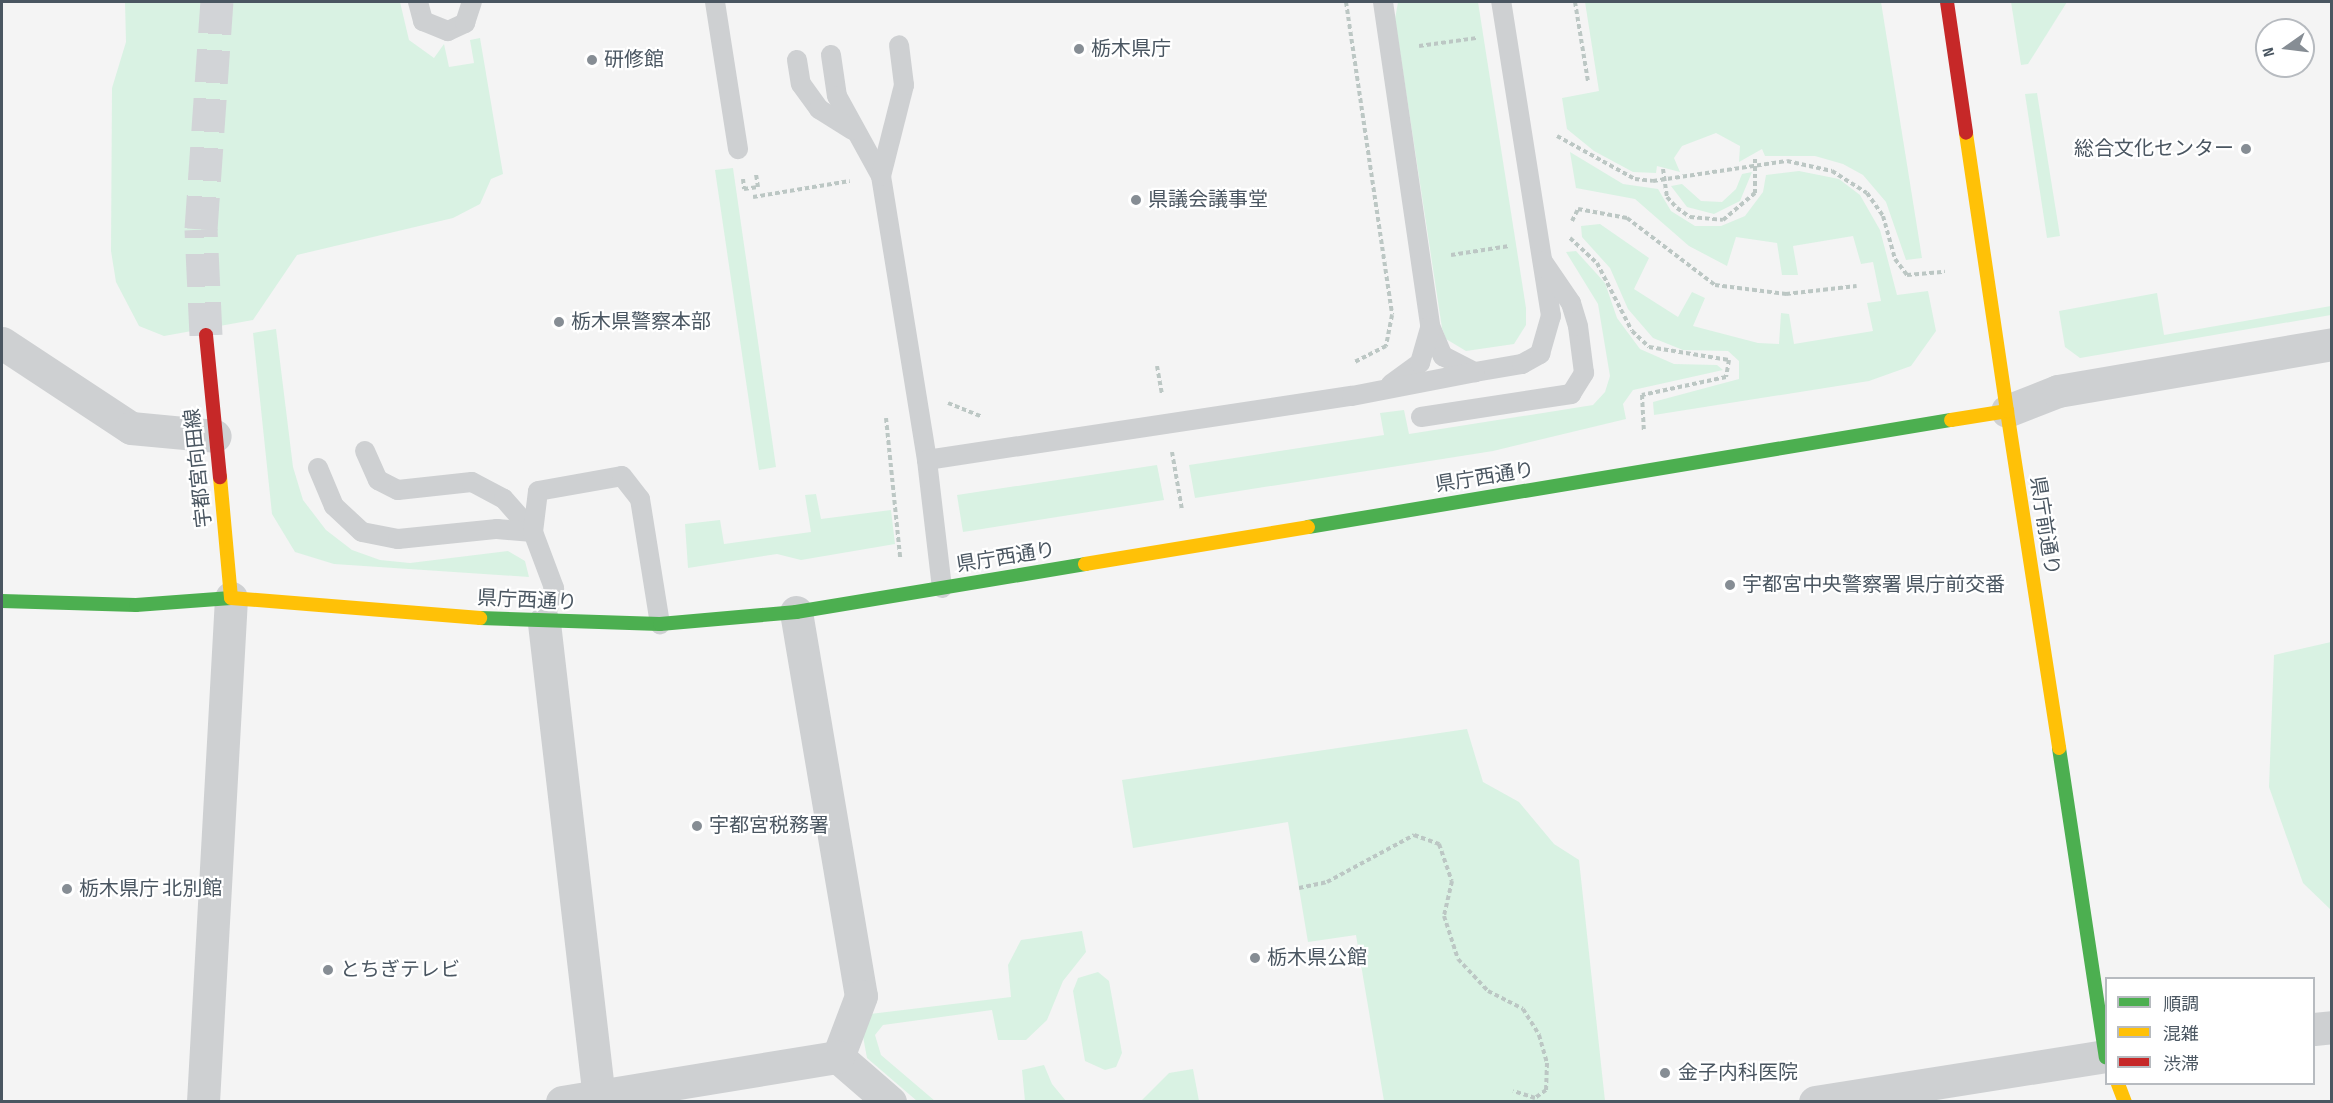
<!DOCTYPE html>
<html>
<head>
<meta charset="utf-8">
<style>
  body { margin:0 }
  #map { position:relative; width:2333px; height:1103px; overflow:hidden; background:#f4f4f4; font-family:"Sofia Sans Condensed","Noto Sans JP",sans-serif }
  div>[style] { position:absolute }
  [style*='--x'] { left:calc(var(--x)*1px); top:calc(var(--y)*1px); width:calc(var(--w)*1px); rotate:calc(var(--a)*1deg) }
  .green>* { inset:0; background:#d9f2e3 }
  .primary-tunnel>* { height:33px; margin-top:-16.5px; transform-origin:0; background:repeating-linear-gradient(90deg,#d2d4d7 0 33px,transparent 0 49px) }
  .path>* { height:4px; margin-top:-2px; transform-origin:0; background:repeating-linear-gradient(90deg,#bcc7c4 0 4.5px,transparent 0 7.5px) }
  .lane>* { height:20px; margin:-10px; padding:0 10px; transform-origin:10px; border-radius:10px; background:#ced0d2 }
  .street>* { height:33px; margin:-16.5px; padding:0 16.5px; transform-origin:16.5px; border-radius:16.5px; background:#ced0d2 }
  .fast>* { height:14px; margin:-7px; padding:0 7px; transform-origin:7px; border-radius:7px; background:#4caf50 }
  .slow>* { height:14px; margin:-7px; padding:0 7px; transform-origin:7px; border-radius:7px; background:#ffc107 }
  .jam>* { height:14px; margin:-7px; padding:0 7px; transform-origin:7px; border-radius:7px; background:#c62828 }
  .dots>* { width:16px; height:16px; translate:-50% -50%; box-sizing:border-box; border:3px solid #fff; border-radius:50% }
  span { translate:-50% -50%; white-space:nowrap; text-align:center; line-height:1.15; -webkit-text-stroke:4.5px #fff; paint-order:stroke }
  .poi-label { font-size:20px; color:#4a5661 }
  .left { translate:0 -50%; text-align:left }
  .right { translate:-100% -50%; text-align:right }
  .street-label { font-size:20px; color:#4a5661 }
  .frame { position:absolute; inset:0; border:3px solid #4a5661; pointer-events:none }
  .legend { position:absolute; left:2105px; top:977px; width:210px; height:108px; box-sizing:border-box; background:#fff; border:2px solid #b7bbc0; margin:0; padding:8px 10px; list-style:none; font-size:18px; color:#4a5661 }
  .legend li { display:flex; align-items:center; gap:12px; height:30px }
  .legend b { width:30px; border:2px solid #b7bbc0 }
  .north { position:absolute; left:2255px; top:18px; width:60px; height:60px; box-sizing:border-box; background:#fff; border:2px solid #b7bbc0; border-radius:50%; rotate:256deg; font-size:16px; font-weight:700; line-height:24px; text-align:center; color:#4a5661 }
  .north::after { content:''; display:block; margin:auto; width:21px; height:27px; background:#868d94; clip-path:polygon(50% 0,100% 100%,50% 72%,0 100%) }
</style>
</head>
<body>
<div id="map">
  <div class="green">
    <div style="clip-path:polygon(125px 2px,400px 2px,409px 40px,434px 58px,444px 44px,449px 67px,474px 63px,470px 40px,480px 38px,503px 174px,491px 179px,480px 204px,453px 218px,297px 255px,253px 320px,164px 336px,139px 326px,116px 282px,111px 251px,112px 88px,126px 42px)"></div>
    <div style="clip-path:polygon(1398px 2px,1478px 2px,1526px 308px,1526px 325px,1514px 344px,1466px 351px,1446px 339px,1442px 328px,1395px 19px)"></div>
    <div style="clip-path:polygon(1585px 2px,1881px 2px,1922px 258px,1906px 260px,1886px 202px,1863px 175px,1843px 164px,1815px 156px,1765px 156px,1762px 149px,1739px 162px,1740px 146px,1716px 133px,1682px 146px,1674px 158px,1680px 172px,1657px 166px,1656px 173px,1633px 172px,1594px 151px,1567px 129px,1562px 98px,1599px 91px)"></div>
    <div style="clip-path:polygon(2011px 2px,2067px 2px,2028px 64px,2021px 65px)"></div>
    <div style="clip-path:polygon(2037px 93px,2060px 236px,2047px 238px,2025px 94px)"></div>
    <div style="clip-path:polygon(1570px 152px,1623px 184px,1658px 189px,1671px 211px,1695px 226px,1721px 226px,1745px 216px,1763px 192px,1766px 175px,1799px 171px,1839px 179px,1860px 195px,1880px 230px,1897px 295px,1928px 291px,1936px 331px,1911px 366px,1869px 381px,1654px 415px,1653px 402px,1739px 379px,1739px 361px,1728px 351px,1683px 350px,1653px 338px,1628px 309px,1610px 268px,1582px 237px,1581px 226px,1600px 224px,1649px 258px,1634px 289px,1678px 317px,1692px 292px,1705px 298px,1693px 326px,1758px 343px,1779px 344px,1781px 313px,1789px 314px,1794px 344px,1873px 331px,1867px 303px,1881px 301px,1873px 262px,1861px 264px,1853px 236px,1793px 246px,1798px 275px,1782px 275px,1777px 243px,1736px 237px,1727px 266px,1689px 246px,1635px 199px,1576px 188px)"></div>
    <div style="clip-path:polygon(733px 168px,776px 467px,759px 470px,715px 170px)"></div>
    <div style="clip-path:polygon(1752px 172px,1740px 201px,1714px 214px,1687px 207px,1671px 186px,1682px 184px,1701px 201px,1722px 202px,1736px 189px,1742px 174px)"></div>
    <div style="clip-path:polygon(1576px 251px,1605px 283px,1617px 318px,1640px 349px,1674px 364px,1717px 365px,1723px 370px,1633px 390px,1623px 404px,1626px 419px,1493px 451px,1195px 498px,1189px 465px,1384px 435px,1380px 413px,1404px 410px,1409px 434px,1593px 405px,1605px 392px,1610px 376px,1598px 304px,1566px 252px)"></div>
    <div style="clip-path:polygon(2157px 293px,2164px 335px,2331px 306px,2331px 315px,2080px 358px,2065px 347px,2059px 311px)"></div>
    <div style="clip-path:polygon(276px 329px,293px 467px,303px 500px,326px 530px,352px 550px,380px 560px,410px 563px,508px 551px,525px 561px,529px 577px,334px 564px,295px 552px,272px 514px,253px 333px)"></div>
    <div style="clip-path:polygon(1157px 465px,1164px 500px,963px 532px,957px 495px)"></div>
    <div style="clip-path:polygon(816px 494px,821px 519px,891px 510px,895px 544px,801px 560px,777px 554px,688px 568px,685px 524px,720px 520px,724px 544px,811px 532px,805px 495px)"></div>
    <div style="clip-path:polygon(2331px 642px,2332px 642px,2331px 910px,2303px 883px,2269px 787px,2274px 655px)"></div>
    <div style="clip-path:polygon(1467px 729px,1483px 782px,1519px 802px,1554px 844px,1579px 860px,1605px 1101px,1384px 1101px,1356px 935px,1308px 942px,1288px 822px,1133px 848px,1122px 780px)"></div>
    <div style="clip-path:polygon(1082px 931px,1086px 952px,1063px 981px,1047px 1020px,1026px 1040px,998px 1040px,992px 1010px,883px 1025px,875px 1035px,881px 1055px,935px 1101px,917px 1101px,867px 1058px,862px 1031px,870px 1014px,1011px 997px,1008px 965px,1021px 940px)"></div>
    <div style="clip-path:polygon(1098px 972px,1109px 981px,1122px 1053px,1116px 1067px,1105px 1070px,1085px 1061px,1073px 991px,1078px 978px)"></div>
    <div style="clip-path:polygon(1044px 1065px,1052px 1084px,1066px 1101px,1025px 1101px,1022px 1070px)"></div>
    <div style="clip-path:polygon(1193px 1069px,1199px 1101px,1141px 1101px,1169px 1073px)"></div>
  </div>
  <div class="primary-tunnel">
    <div style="--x:206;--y:335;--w:106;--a:-92.7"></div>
    <div style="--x:201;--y:229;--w:228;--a:-86"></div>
  </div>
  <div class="path">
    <div style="--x:1346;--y:2;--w:316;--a:81.6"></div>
    <div style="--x:1392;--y:315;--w:32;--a:101"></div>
    <div style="--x:1386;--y:346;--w:35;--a:153"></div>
    <div style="--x:1575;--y:2;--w:80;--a:80.7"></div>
    <div style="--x:1419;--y:46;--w:59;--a:-7.9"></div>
    <div style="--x:1557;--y:136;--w:89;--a:28.9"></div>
    <div style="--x:1635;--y:179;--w:18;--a:6"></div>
    <div style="--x:1653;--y:181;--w:135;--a:-8.5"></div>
    <div style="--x:1787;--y:161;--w:46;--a:12.5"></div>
    <div style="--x:1832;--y:171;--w:41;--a:32.2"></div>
    <div style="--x:1867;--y:193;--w:28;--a:55"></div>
    <div style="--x:1883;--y:216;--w:45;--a:74.4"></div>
    <div style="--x:1895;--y:259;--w:20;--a:53"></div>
    <div style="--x:1907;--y:275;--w:38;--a:-5"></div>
    <div style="--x:1663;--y:169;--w:28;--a:82"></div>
    <div style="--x:1667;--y:197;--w:15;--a:48"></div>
    <div style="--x:1677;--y:208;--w:16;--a:35"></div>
    <div style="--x:1690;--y:217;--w:33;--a:5"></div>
    <div style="--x:1723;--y:220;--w:42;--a:-40.2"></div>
    <div style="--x:1755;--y:193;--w:37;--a:-90"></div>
    <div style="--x:743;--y:179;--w:10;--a:84"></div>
    <div style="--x:744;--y:189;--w:14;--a:-8"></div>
    <div style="--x:758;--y:187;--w:13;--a:-99"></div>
    <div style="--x:753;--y:197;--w:98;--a:-9.4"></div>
    <div style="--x:1572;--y:221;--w:13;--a:-63"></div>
    <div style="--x:1578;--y:209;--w:50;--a:10.4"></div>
    <div style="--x:1627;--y:218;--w:111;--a:37.3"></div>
    <div style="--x:1715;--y:285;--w:72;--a:7.2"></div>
    <div style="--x:1786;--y:294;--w:71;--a:-6.4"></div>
    <div style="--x:1570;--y:238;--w:37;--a:43"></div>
    <div style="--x:1597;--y:263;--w:76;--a:62.8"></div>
    <div style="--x:1632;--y:331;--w:23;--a:43"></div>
    <div style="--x:1649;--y:347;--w:81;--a:9.2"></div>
    <div style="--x:1729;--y:360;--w:17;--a:100"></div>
    <div style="--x:1726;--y:377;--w:86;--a:167.9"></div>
    <div style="--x:1642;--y:395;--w:36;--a:87"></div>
    <div style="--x:1451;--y:255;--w:59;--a:-8.8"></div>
    <div style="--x:1157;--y:366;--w:29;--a:80"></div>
    <div style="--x:948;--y:403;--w:37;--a:22"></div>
    <div style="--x:886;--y:418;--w:140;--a:84.2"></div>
    <div style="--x:1172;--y:452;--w:59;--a:80.2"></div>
    <div style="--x:1299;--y:888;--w:29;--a:-12"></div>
    <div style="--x:1327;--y:882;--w:99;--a:-28.4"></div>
    <div style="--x:1414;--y:835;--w:27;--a:20"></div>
    <div style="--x:1439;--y:844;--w:39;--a:71"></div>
    <div style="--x:1452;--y:881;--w:36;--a:103"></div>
    <div style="--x:1444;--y:916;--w:45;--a:72"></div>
    <div style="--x:1458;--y:959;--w:44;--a:46.8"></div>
    <div style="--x:1488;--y:991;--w:39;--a:27"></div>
    <div style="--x:1523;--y:1009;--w:31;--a:58"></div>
    <div style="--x:1539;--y:1035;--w:29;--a:74"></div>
    <div style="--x:1547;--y:1063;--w:27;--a:92"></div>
    <div style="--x:1546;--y:1090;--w:14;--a:144"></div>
    <div style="--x:1535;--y:1098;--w:23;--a:-162"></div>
  </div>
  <div class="lane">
    <div style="--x:418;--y:2;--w:20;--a:75"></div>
    <div style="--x:423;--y:21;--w:27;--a:22"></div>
    <div style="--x:448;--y:31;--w:19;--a:-25"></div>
    <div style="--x:465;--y:23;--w:22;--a:-72"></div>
    <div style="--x:715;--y:2;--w:149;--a:81.1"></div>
    <div style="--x:1383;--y:2;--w:327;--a:81.7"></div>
    <div style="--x:1430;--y:326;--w:33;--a:67"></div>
    <div style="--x:1443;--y:356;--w:36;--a:27"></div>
    <div style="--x:1475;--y:372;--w:48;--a:-9.7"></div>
    <div style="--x:1522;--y:364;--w:21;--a:-29"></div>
    <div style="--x:1540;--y:354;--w:40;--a:-74"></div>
    <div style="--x:1551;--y:316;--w:318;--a:-99"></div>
    <div style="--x:831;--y:55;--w:41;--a:81.7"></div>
    <div style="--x:837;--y:96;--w:91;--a:61.2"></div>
    <div style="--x:881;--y:176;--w:288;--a:80.8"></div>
    <div style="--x:797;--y:60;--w:24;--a:81"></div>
    <div style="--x:801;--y:84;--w:31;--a:54"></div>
    <div style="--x:819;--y:109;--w:39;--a:32"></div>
    <div style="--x:881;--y:176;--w:94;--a:-75.8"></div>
    <div style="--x:904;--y:85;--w:40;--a:-97.1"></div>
    <div style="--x:1391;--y:384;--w:36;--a:-36"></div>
    <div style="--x:1420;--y:363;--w:36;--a:-74"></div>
    <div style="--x:1421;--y:417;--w:152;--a:-8.7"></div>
    <div style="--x:1571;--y:394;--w:25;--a:-58"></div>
    <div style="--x:1584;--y:373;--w:47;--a:-97.3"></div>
    <div style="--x:1578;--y:326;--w:24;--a:-107"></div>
    <div style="--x:1571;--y:303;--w:50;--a:-124.3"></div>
    <div style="--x:365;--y:451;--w:32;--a:66"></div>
    <div style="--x:378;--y:480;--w:22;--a:27"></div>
    <div style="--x:398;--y:490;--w:74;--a:-6.2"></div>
    <div style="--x:472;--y:482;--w:36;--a:28"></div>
    <div style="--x:504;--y:499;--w:44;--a:48.7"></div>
    <div style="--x:318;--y:468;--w:41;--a:67.2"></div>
    <div style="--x:334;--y:506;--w:38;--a:43"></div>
    <div style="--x:362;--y:532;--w:37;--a:11"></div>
    <div style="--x:398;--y:539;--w:100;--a:-5.8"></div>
    <div style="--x:497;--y:529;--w:36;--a:5"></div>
    <div style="--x:533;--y:532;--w:60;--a:69.4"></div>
    <div style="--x:554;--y:588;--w:36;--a:106"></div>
    <div style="--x:533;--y:532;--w:41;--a:-83"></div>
    <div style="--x:538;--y:491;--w:85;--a:-10.1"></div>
    <div style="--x:622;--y:476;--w:29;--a:52"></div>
    <div style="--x:640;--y:499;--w:127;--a:80.9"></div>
    <div style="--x:942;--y:588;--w:129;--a:-96.7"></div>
    <div style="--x:927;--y:460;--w:430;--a:-8.6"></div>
    <div style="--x:1352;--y:396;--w:125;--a:-11"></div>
  </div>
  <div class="street">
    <div style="--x:2;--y:343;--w:154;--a:33.4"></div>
    <div style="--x:131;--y:428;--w:84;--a:5.4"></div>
    <div style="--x:2007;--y:411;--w:55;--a:-21.4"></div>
    <div style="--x:2058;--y:391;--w:278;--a:-9.7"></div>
    <div style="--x:796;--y:612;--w:389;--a:80.4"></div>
    <div style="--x:861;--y:996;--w:65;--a:110.7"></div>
    <div style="--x:838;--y:1057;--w:69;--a:40.9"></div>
    <div style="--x:544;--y:623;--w:476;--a:83.4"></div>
    <div style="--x:2314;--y:1029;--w:18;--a:-6"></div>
    <div style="--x:203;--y:1102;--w:505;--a:-86.82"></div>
    <div style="--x:562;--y:1102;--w:280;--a:-9.3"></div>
    <div style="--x:1815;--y:1102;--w:295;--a:-9"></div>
  </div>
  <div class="fast">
    <div style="--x:1308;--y:527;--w:652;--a:-9.45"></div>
    <div style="--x:2;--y:601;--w:134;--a:1.7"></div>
    <div style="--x:136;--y:605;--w:95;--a:-4.2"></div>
    <div style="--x:480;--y:618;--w:180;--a:1.9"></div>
    <div style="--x:660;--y:624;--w:137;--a:-5"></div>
    <div style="--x:796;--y:612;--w:293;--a:-9.4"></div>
    <div style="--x:2059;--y:748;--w:313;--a:81.4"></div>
  </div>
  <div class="slow">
    <div style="--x:2007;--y:411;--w:341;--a:81.2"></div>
    <div style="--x:1951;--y:420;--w:57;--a:-9.1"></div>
    <div style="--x:2007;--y:411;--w:281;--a:-98.4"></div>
    <div style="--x:220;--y:477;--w:121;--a:84.8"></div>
    <div style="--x:231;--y:598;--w:250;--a:4.6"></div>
    <div style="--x:1085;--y:564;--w:226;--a:-9.4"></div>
    <div style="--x:2118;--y:1084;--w:19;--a:69"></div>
  </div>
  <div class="jam">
    <div style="--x:1947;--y:2;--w:132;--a:81.7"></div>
    <div style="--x:206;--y:335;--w:143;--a:84.4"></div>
  </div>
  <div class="dots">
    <div style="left:1079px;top:49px;background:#868d94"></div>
    <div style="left:592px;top:60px;background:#868d94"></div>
    <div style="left:2246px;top:149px;background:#868d94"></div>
    <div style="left:1136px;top:200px;background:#868d94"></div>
    <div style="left:559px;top:322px;background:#868d94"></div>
    <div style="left:1730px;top:585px;background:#868d94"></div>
    <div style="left:697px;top:826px;background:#868d94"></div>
    <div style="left:67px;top:889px;background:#868d94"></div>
    <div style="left:1255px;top:958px;background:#868d94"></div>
    <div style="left:328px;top:970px;background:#868d94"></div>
    <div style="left:1665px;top:1073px;background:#868d94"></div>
  </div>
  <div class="poi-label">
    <span class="left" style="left:1091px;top:49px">栃木県庁</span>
    <span class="left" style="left:604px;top:60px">研修館</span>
    <span class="right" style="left:2234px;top:149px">総合文化センター</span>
    <span class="left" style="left:1148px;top:200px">県議会議事堂</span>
    <span class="left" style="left:571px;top:322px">栃木県警察本部</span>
    <span class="left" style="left:1742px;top:585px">宇都宮中央警察署 県庁前交番</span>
    <span class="left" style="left:709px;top:826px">宇都宮税務署</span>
    <span class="left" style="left:79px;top:889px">栃木県庁 北別館</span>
    <span class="left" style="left:1267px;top:958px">栃木県公館</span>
    <span class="left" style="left:340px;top:970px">とちぎテレビ</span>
    <span class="left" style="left:1678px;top:1073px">金子内科医院</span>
  </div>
  <div class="street-label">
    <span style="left:199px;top:468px;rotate:-96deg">宇都宮向田線</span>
    <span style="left:1485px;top:478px;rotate:-9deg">県庁西通り</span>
    <span style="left:2044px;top:526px;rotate:81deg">県庁前通り</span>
    <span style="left:1006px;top:558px;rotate:-9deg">県庁西通り</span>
    <span style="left:527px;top:601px;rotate:3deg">県庁西通り</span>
  </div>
  <div class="frame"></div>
  <ul class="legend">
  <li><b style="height:8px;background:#4caf50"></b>順調</li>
  <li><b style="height:8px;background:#ffc107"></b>混雑</li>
  <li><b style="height:8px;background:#c62828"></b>渋滞</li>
  </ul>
  <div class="north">N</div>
</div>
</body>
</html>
